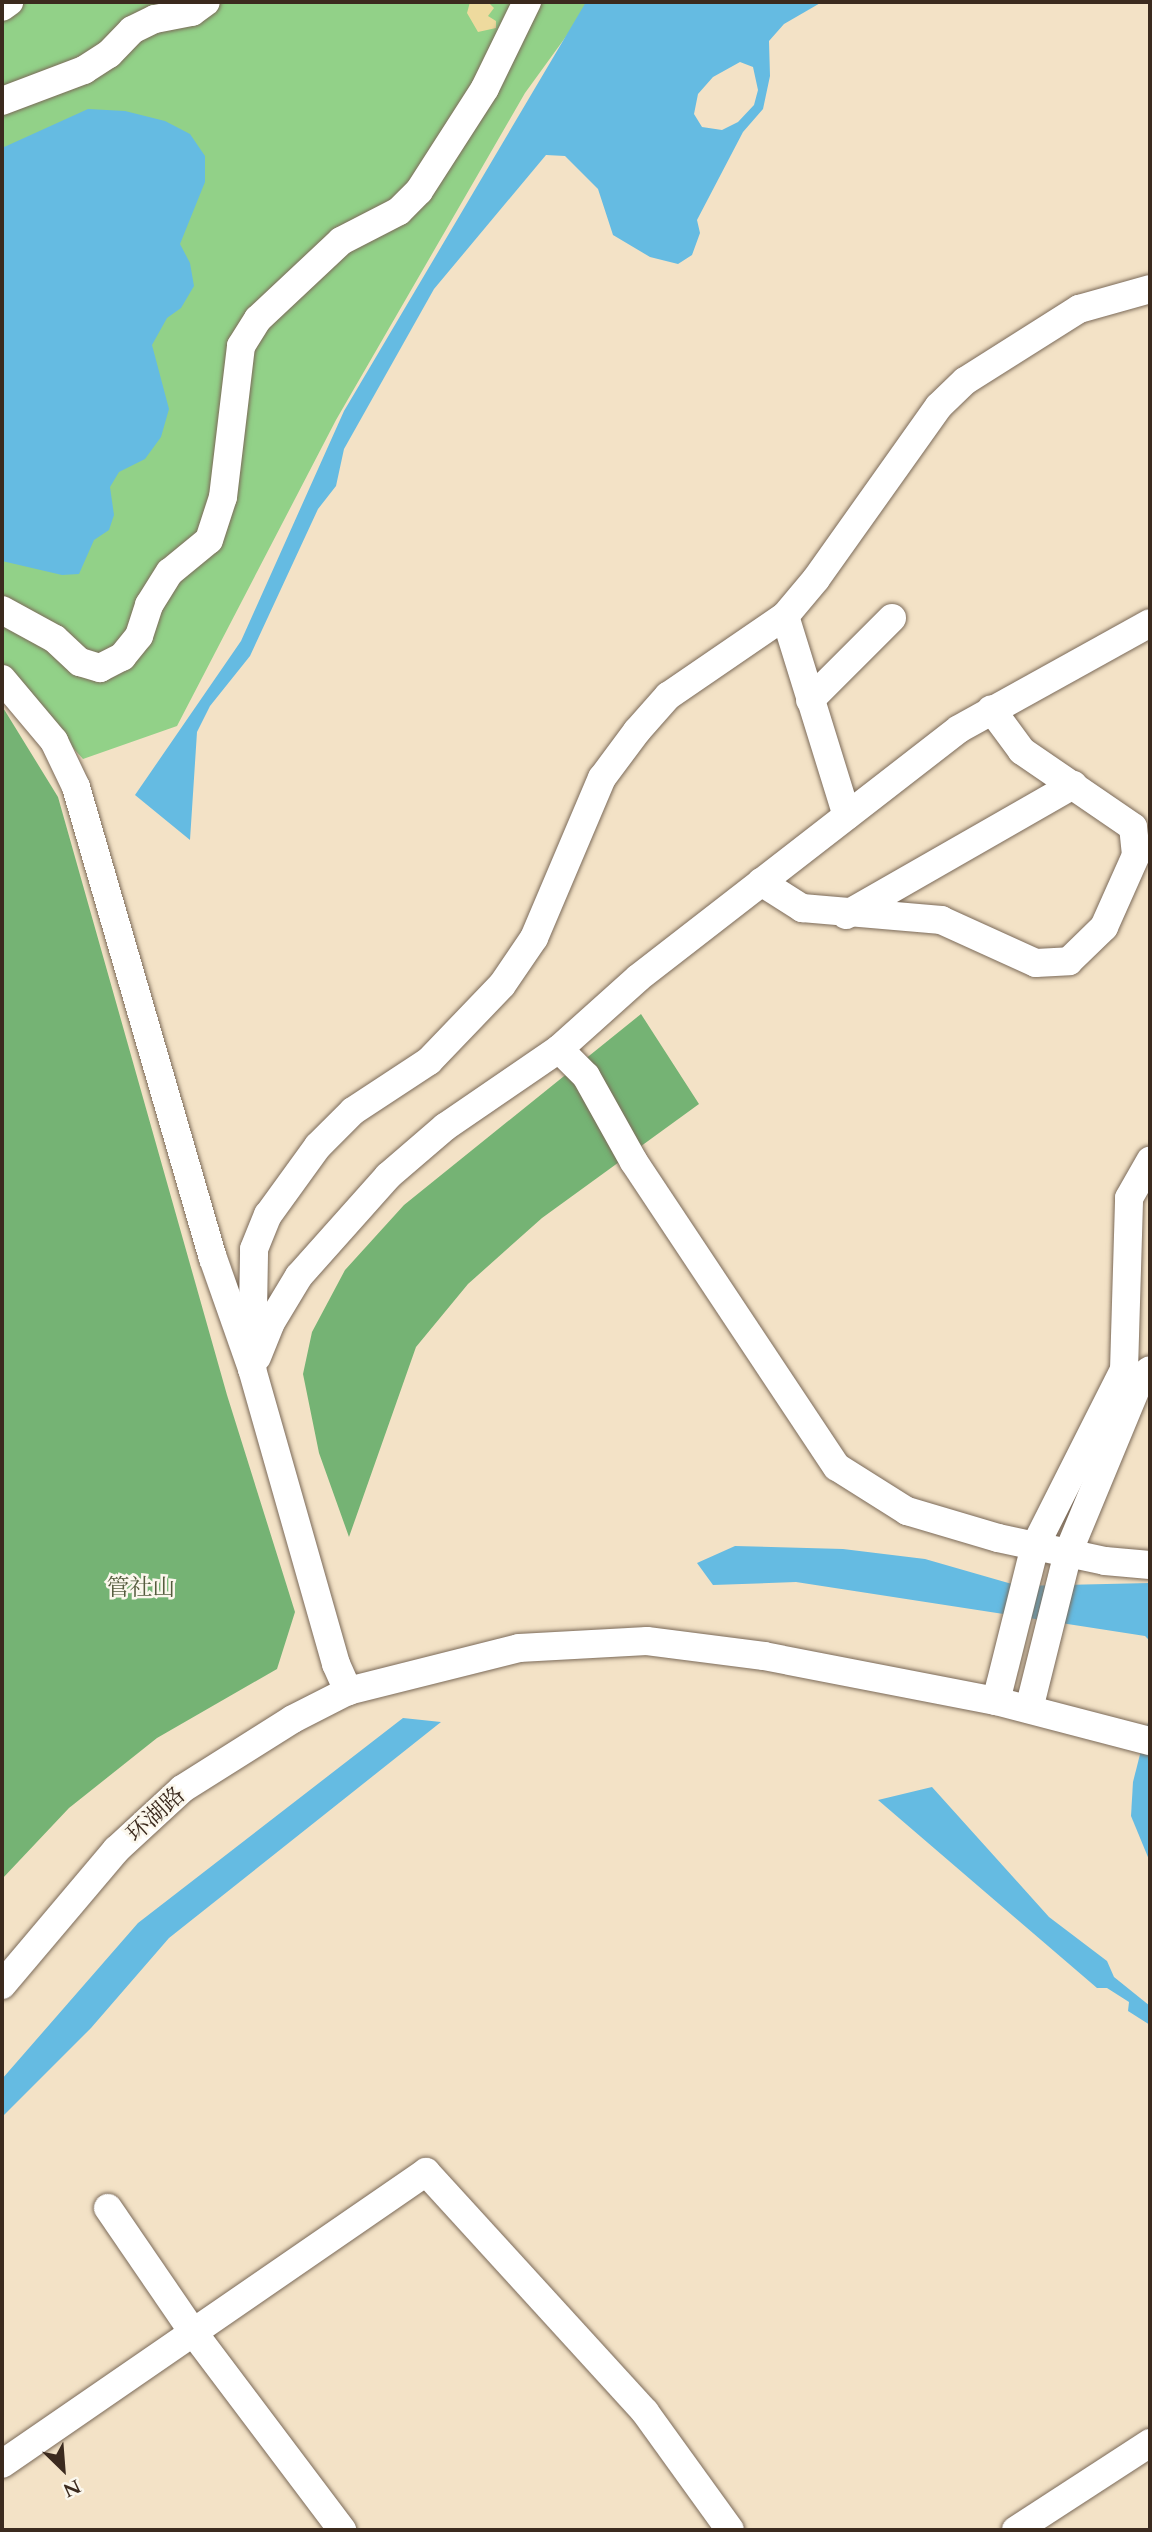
<!DOCTYPE html>
<html>
<head>
<meta charset="utf-8">
<style>
  body { margin:0 }
  #map { position:relative; width:1152px; height:2532px; overflow:hidden; background:#f3e2c6; font-family:Cardo,"Noto Serif SC",serif }
  div>[style] { position:absolute }
  [style*='--x'] { left:calc(var(--x)*1px); top:calc(var(--y)*1px); width:calc(var(--w)*1px); rotate:calc(var(--a)*1deg) }
  .green>* { inset:0; background:#92d188 }
  .forest>* { inset:0; background:#75b374 }
  .sand>* { inset:0; background:#eeda9e }
  .water>* { inset:0; background:#65bbe2 }
  .roads { filter:drop-shadow(0 0 2px #7b6a59) drop-shadow(0 0 2px #7b6a59) }
  .minor>* { height:28px; margin:-14px; padding:0 14px; transform-origin:14px; border-radius:14px; background:#fff }
  span { translate:-50% -50%; white-space:nowrap; text-align:center; line-height:1.15; -webkit-text-stroke:5px #fbf7ec; paint-order:stroke }
  .park-label { font-size:23px; color:#555c3e }
  .street-label { font-size:23px; color:#3b2a1e }
  .frame { position:absolute; inset:0; border:4px solid #3b2a1e; pointer-events:none }
  .north { position:absolute; left:28px; top:2434px; width:70px; height:70px; -webkit-text-stroke:5px #fbf7ec; paint-order:stroke; rotate:155deg; font-size:19px; font-weight:700; line-height:28px; text-align:center; color:#3b2a1e }
  .north::after { content:''; display:block; margin:auto; width:24px; height:32px; background:#3b2a1e; clip-path:polygon(50% 0,100% 100%,50% 72%,0 100%) }
</style>
</head>
<body>
<div id="map">
  <div class="green">
    <div style="clip-path:polygon(2px 2px,591px 2px,525px 93px,336px 420px,177px 726px,83px 759px,2px 668px)"></div>
  </div>
  <div class="forest">
    <div style="clip-path:polygon(2px 706px,58px 797px,227px 1395px,295px 1612px,277px 1669px,157px 1738px,69px 1808px,2px 1879px)"></div>
    <div style="clip-path:polygon(641px 1014px,699px 1104px,542px 1218px,468px 1284px,416px 1347px,349px 1537px,319px 1453px,303px 1374px,312px 1332px,345px 1270px,404px 1205px)"></div>
  </div>
  <div class="sand">
    <div style="clip-path:polygon(470px 2px,488px 2px,494px 8px,488px 16px,496px 21px,496px 28px,478px 32px,467px 13px)"></div>
  </div>
  <div class="water">
    <div style="clip-path:polygon(evenodd,586px 2px,822px 2px,784px 24px,769px 41px,770px 76px,763px 109px,743px 132px,697px 220px,700px 233px,692px 255px,678px 264px,650px 257px,613px 235px,598px 189px,565px 156px,546px 155px,434px 289px,344px 449px,336px 486px,318px 509px,250px 656px,210px 706px,197px 732px,190px 840px,135px 795px,241px 641px,344px 411px,586px 2px,740px 62px,753px 67px,758px 90px,754px 105px,738px 122px,722px 130px,702px 127px,694px 114px,698px 94px,713px 77px,740px 62px)"></div>
    <div style="clip-path:polygon(88px 109px,125px 111px,165px 121px,190px 134px,205px 156px,205px 182px,180px 244px,190px 263px,194px 286px,181px 308px,167px 318px,152px 345px,169px 409px,161px 437px,145px 459px,119px 472px,110px 487px,114px 515px,109px 530px,94px 540px,79px 574px,62px 575px,2px 561px,2px 148px)"></div>
    <div style="clip-path:polygon(735px 1546px,843px 1549px,925px 1559px,1019px 1586px,1150px 1583px,1150px 1641px,1145px 1636px,796px 1582px,713px 1585px,697px 1563px)"></div>
    <div style="clip-path:polygon(1150px 1715px,1150px 1862px,1131px 1816px,1133px 1782px)"></div>
    <div style="clip-path:polygon(403px 1718px,441px 1722px,169px 1938px,91px 2028px,2px 2117px,2px 2079px,138px 1923px)"></div>
    <div style="clip-path:polygon(932px 1787px,1049px 1917px,1107px 1961px,1114px 1977px,1150px 2006px,1150px 2025px,1128px 2011px,1129px 2002px,1107px 1988px,1097px 1988px,878px 1800px)"></div>
  </div>
  <div class="roads">
    <div class="minor">
      <div style="--x:2;--y:7;--w:9;--a:-36"></div>
      <div style="--x:2;--y:101;--w:88;--a:-20.7"></div>
      <div style="--x:84;--y:70;--w:30;--a:-33"></div>
      <div style="--x:109;--y:54;--w:33;--a:-46"></div>
      <div style="--x:132;--y:30;--w:25;--a:-26"></div>
      <div style="--x:155;--y:19;--w:38;--a:-11"></div>
      <div style="--x:192;--y:12;--w:17;--a:-36"></div>
      <div style="--x:2;--y:610;--w:60;--a:28.7"></div>
      <div style="--x:55;--y:639;--w:34;--a:43"></div>
      <div style="--x:80;--y:662;--w:21;--a:17"></div>
      <div style="--x:100;--y:668;--w:25;--a:-27"></div>
      <div style="--x:122;--y:657;--w:27;--a:-51"></div>
      <div style="--x:139;--y:636;--w:33;--a:-72"></div>
      <div style="--x:149;--y:605;--w:39;--a:-58"></div>
      <div style="--x:170;--y:572;--w:50;--a:-39.4"></div>
      <div style="--x:209;--y:540;--w:45;--a:-72"></div>
      <div style="--x:223;--y:497;--w:152;--a:-83.2"></div>
      <div style="--x:241;--y:346;--w:32;--a:-58"></div>
      <div style="--x:258;--y:319;--w:114;--a:-43.2"></div>
      <div style="--x:341;--y:241;--w:65;--a:-27.3"></div>
      <div style="--x:399;--y:211;--w:28;--a:-45"></div>
      <div style="--x:419;--y:191;--w:122;--a:-57.3"></div>
      <div style="--x:485;--y:88;--w:96;--a:-64"></div>
      <div style="--x:785;--y:616;--w:209;--a:72.8"></div>
      <div style="--x:2;--y:679;--w:81;--a:50"></div>
      <div style="--x:54;--y:741;--w:51;--a:64.4"></div>
      <div style="--x:76;--y:787;--w:491;--a:73.8"></div>
      <div style="--x:213;--y:1258;--w:118;--a:70.6"></div>
      <div style="--x:252;--y:1369;--w:307;--a:74.1"></div>
      <div style="--x:336;--y:1664;--w:30;--a:66"></div>
      <div style="--x:810;--y:700;--w:116;--a:-45"></div>
      <div style="--x:761;--y:882;--w:49;--a:32.4"></div>
      <div style="--x:802;--y:908;--w:140;--a:4.9"></div>
      <div style="--x:941;--y:920;--w:104;--a:24.4"></div>
      <div style="--x:1036;--y:963;--w:33;--a:-3"></div>
      <div style="--x:1069;--y:961;--w:49;--a:-44.2"></div>
      <div style="--x:1104;--y:927;--w:79;--a:-66"></div>
      <div style="--x:1136;--y:855;--w:28;--a:-96"></div>
      <div style="--x:1133;--y:827;--w:135;--a:-145.6"></div>
      <div style="--x:1022;--y:751;--w:52;--a:-126.4"></div>
      <div style="--x:846;--y:915;--w:262;--a:-29.8"></div>
      <div style="--x:559;--y:1049;--w:38;--a:45"></div>
      <div style="--x:586;--y:1076;--w:98;--a:60.8"></div>
      <div style="--x:634;--y:1162;--w:366;--a:56.4"></div>
      <div style="--x:837;--y:1467;--w:83;--a:32.2"></div>
      <div style="--x:907;--y:1511;--w:95;--a:16.5"></div>
      <div style="--x:998;--y:1538;--w:109;--a:12.1"></div>
      <div style="--x:1105;--y:1561;--w:45;--a:5.1"></div>
      <div style="--x:257;--y:1357;--w:35;--a:-68"></div>
      <div style="--x:270;--y:1324;--w:56;--a:-58.9"></div>
      <div style="--x:299;--y:1276;--w:134;--a:-48.3"></div>
      <div style="--x:388;--y:1176;--w:75;--a:-40.7"></div>
      <div style="--x:445;--y:1127;--w:138;--a:-34.4"></div>
      <div style="--x:559;--y:1049;--w:106;--a:-41.9"></div>
      <div style="--x:638;--y:978;--w:406;--a:-37.8"></div>
      <div style="--x:959;--y:729;--w:218;--a:-29"></div>
      <div style="--x:252;--y:1369;--w:120;--a:-89"></div>
      <div style="--x:254;--y:1249;--w:37;--a:-68"></div>
      <div style="--x:268;--y:1215;--w:85;--a:-54.1"></div>
      <div style="--x:318;--y:1146;--w:49;--a:-45"></div>
      <div style="--x:353;--y:1111;--w:91;--a:-33.3"></div>
      <div style="--x:429;--y:1061;--w:105;--a:-46.2"></div>
      <div style="--x:502;--y:985;--w:57;--a:-55.8"></div>
      <div style="--x:534;--y:938;--w:174;--a:-67"></div>
      <div style="--x:602;--y:778;--w:59;--a:-53.3"></div>
      <div style="--x:637;--y:731;--w:47;--a:-48.5"></div>
      <div style="--x:668;--y:696;--w:142;--a:-34.4"></div>
      <div style="--x:785;--y:616;--w:48;--a:-50"></div>
      <div style="--x:816;--y:579;--w:212;--a:-54.6"></div>
      <div style="--x:939;--y:406;--w:36;--a:-44"></div>
      <div style="--x:965;--y:381;--w:135;--a:-32.3"></div>
      <div style="--x:1079;--y:309;--w:74;--a:-15.7"></div>
      <div style="--x:996;--y:1701;--w:160;--a:-75.9"></div>
      <div style="--x:1035;--y:1546;--w:197;--a:-63.2"></div>
      <div style="--x:1124;--y:1370;--w:172;--a:-88.3"></div>
      <div style="--x:1129;--y:1198;--w:43;--a:-60.4"></div>
      <div style="--x:1029;--y:1709;--w:161;--a:-76"></div>
      <div style="--x:1068;--y:1553;--w:191;--a:-67.5"></div>
      <div style="--x:1141;--y:1377;--w:11;--a:-38"></div>
      <div style="--x:2;--y:1985;--w:177;--a:-49.8"></div>
      <div style="--x:116;--y:1850;--w:90;--a:-42.7"></div>
      <div style="--x:182;--y:1789;--w:131;--a:-32.2"></div>
      <div style="--x:293;--y:1719;--w:62;--a:-27"></div>
      <div style="--x:348;--y:1691;--w:176;--a:-14.1"></div>
      <div style="--x:519;--y:1648;--w:128;--a:-3.1"></div>
      <div style="--x:647;--y:1641;--w:118;--a:7.3"></div>
      <div style="--x:764;--y:1656;--w:236;--a:11"></div>
      <div style="--x:996;--y:1701;--w:159;--a:14.6"></div>
      <div style="--x:108;--y:2208;--w:150;--a:55.6"></div>
      <div style="--x:193;--y:2332;--w:248;--a:53"></div>
      <div style="--x:2;--y:2464;--w:515;--a:-34.55"></div>
      <div style="--x:426;--y:2172;--w:325;--a:47.6"></div>
      <div style="--x:645;--y:2412;--w:145;--a:54.2"></div>
      <div style="--x:1016;--y:2530;--w:160;--a:-33"></div>
    </div>
  </div>
  <div class="park-label">
    <span style="left:141px;top:1588px">管社山</span>
  </div>
  <div class="street-label">
    <span style="left:156px;top:1815px;rotate:-42deg">环湖路</span>
  </div>
  <div class="frame"></div>
  <div class="north">N</div>
</div>
</body>
</html>
